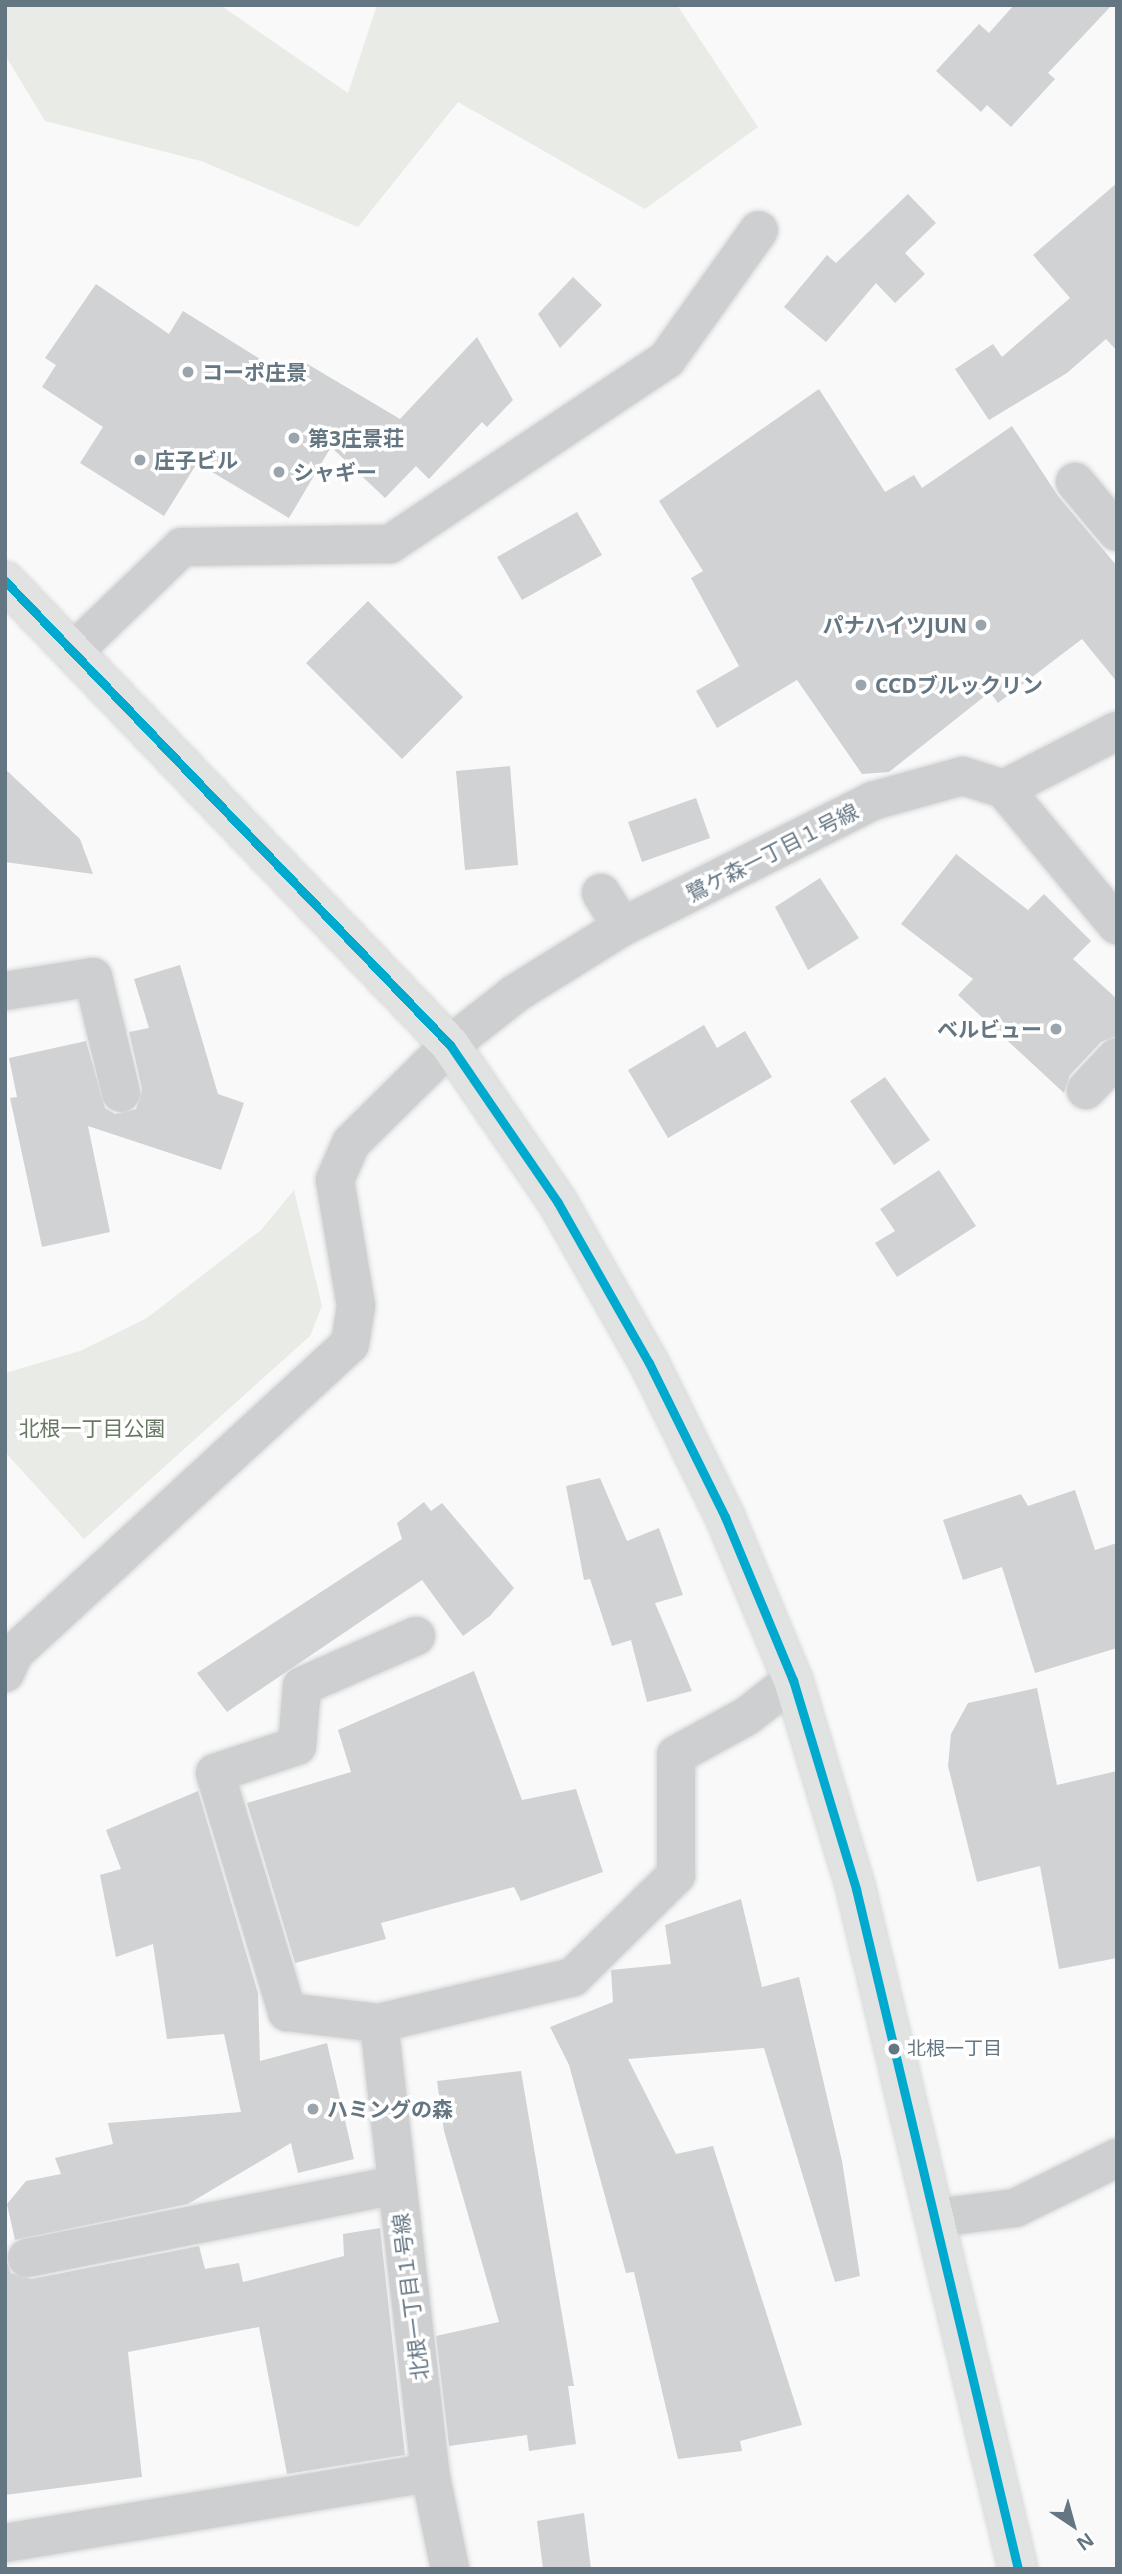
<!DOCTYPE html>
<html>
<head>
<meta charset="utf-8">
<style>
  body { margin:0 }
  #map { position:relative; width:1122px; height:2574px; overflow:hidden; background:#f9f9f9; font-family:"Noto Sans","Noto Sans JP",sans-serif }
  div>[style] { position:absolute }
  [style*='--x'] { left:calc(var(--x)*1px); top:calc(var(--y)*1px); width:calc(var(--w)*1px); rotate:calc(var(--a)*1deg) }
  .green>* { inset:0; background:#e8ebe6 }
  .building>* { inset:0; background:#d0d2d3 }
  .roads { filter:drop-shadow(0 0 2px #d5d6d7) drop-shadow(0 0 2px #d5d6d7) }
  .minor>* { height:38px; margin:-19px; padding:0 19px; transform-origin:19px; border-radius:19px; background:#cecfd0 }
  .major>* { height:38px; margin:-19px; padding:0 19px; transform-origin:19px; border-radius:19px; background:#e1e2e2 }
  .bus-1>* { height:9px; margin:-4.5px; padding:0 4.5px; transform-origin:4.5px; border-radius:4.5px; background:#00a9ce }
  .dots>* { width:19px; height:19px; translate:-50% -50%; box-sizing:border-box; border:4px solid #fff; border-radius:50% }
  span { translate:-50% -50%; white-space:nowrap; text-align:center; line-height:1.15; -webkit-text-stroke:7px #fff; paint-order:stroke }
  .bus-label { font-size:19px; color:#657683 }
  .left { translate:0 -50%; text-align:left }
  .poi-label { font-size:21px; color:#657683; font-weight:700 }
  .right { translate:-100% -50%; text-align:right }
  .street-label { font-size:21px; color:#657683 }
  .park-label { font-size:21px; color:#687a64 }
  .frame { position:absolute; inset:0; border:7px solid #657683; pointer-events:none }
  .north { position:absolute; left:1038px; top:2490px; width:70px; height:70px; -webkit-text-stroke:5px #fff; paint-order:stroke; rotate:144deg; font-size:19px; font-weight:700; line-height:28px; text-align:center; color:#657683 }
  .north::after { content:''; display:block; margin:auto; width:24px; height:32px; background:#657683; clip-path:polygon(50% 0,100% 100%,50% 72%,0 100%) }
</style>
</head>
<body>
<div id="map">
  <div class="green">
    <div style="clip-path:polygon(5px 5px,220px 5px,348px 93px,377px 5px,677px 5px,758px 127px,645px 209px,458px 102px,358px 227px,201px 161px,45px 121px,5px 55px)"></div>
    <div style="clip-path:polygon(294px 1190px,322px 1306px,310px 1336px,84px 1539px,5px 1452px,5px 1373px,80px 1351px,147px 1318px,261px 1230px)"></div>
  </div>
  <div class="building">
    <div style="clip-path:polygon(1014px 5px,1112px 5px,1048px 73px,1055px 79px,1011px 127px,987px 105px,981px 112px,936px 71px,979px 24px,989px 33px)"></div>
    <div style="clip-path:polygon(1117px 183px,1117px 351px,1106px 339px,1067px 373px,989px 420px,955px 369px,993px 344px,1002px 357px,1070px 298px,1033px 255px)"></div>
    <div style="clip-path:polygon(908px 194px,936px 223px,905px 253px,925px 274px,895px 303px,876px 283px,826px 342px,784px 307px,827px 255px,836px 263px)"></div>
    <div style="clip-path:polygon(573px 277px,602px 305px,560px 348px,538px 314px)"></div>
    <div style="clip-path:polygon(96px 284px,169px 334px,183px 311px,289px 377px,299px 359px,400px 419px,477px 337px,513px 400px,487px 427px,482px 422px,429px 479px,416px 466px,385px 498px,331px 447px,289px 518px,197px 463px,164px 516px,80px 463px,103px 427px,42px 387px,56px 365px,45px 358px)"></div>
    <div style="clip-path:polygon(819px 389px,885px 492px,914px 475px,922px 488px,1012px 426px,1058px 496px,1117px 566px,1117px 682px,1082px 639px,998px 703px,990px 692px,889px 772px,862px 774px,797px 680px,717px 728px,696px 691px,739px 666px,691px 578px,703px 571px,659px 501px)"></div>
    <div style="clip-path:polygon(577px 512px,602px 555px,522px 600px,497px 557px)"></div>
    <div style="clip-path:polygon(368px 601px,463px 697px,402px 759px,306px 663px)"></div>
    <div style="clip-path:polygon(510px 766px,518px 865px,465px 870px,456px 771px)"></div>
    <div style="clip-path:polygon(5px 769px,80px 839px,93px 874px,5px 862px)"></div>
    <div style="clip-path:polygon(696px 798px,710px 838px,642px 862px,628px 822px)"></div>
    <div style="clip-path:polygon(956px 854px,1028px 910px,1044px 894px,1091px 941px,1073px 959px,1117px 999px,1117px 1036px,1101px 1042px,1070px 1075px,1064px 1093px,958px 995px,973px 979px,901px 924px)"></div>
    <div style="clip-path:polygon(820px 878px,859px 938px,808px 970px,775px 907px)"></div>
    <div style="clip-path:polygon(180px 965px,218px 1094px,244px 1103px,221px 1170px,88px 1126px,110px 1232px,42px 1247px,10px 1098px,17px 1097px,9px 1058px,86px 1041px,105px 1108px,115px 1114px,136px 1109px,142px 1089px,129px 1032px,149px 1028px,134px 979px)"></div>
    <div style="clip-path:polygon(704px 1025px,717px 1048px,745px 1031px,772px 1077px,668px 1138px,628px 1070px)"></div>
    <div style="clip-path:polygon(885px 1077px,930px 1140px,894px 1165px,850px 1101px)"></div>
    <div style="clip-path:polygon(939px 1170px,976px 1226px,897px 1277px,875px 1243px,895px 1231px,880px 1209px)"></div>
    <div style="clip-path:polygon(600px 1478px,627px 1541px,659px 1528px,683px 1595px,655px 1603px,692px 1691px,647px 1702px,631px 1640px,612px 1646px,590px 1579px,584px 1580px,566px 1486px)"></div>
    <div style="clip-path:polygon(1075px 1490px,1095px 1550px,1117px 1543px,1117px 1648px,1035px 1673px,1002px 1567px,963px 1580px,943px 1520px,1021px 1494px,1028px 1506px)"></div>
    <div style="clip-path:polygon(424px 1502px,431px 1511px,442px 1503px,514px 1588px,490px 1616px,463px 1636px,422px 1580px,227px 1712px,197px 1673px,402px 1539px,397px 1523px)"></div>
    <div style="clip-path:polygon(474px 1671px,522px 1800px,576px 1789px,603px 1872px,521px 1901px,514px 1887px,381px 1923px,386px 1939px,295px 1963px,247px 1803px,351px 1772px,338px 1730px)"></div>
    <div style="clip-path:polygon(1037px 1688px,1057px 1785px,1117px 1771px,1117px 1958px,1059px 1969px,1040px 1866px,977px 1882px,948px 1766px,951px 1734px,968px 1703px)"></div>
    <div style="clip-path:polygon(198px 1791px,258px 1993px,260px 2061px,327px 2043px,354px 2159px,298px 2173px,291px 2143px,188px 2204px,15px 2240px,7px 2204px,26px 2181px,61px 2174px,55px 2158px,113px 2144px,108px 2123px,241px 2112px,224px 2034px,167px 2039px,153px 1944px,116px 1957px,100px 1875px,121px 1869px,106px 1830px)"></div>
    <div style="clip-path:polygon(741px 1899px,762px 1987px,799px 1977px,842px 2161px,860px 2276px,835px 2282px,764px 2048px,628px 2059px,676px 2154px,713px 2146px,802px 2425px,740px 2441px,742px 2451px,678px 2459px,634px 2272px,626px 2273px,569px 2065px,550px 2027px,613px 2002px,611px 1970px,671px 1964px,665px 1925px)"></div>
    <div style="clip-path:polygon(521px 2071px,574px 2386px,568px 2386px,576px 2444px,529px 2451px,527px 2435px,449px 2446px,436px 2336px,499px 2322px,444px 2131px,437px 2081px)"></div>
    <div style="clip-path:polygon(380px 2228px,405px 2455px,287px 2474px,259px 2327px,128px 2352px,142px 2477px,5px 2495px,5px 2257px,11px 2273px,31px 2279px,199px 2246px,205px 2269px,239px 2263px,243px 2282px,344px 2256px,343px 2234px)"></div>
    <div style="clip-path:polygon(584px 2513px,591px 2569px,543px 2569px,537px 2521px)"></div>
  </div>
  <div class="roads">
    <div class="minor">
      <div style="--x:1075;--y:482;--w:65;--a:50"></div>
      <div style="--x:73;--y:652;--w:151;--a:-43.9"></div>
      <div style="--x:182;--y:547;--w:208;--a:-0.8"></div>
      <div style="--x:390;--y:544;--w:333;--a:-33.7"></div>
      <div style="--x:667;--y:359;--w:158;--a:-54.5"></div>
      <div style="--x:1004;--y:789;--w:177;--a:50.3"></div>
      <div style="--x:601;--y:893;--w:40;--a:58"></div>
      <div style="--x:5;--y:991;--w:89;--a:-9"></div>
      <div style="--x:93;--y:977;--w:119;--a:76.4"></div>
      <div style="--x:1086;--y:1090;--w:45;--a:-46.8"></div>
      <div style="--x:416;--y:1636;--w:124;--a:156.3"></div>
      <div style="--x:302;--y:1686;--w:60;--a:94.8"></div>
      <div style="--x:297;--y:1746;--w:86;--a:161.8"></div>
      <div style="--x:215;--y:1773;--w:250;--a:73.2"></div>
      <div style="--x:287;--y:2012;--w:93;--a:6.8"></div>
      <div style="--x:379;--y:2023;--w:199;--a:-13.3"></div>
      <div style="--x:573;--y:1977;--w:145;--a:-44.7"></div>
      <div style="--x:676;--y:1875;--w:120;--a:-90"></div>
      <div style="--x:676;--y:1755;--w:81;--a:-28.8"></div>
      <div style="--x:747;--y:1716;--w:58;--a:-38"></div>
      <div style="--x:5;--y:1673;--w:22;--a:-66"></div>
      <div style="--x:14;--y:1653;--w:456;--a:-42.6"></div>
      <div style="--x:350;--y:1344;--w:38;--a:-81"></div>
      <div style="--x:356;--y:1306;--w:128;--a:-99.5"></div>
      <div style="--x:335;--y:1180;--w:40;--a:-66.6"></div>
      <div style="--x:351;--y:1143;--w:139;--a:-44.7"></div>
      <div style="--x:450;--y:1045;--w:84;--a:-38.2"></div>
      <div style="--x:516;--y:993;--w:125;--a:-31.9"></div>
      <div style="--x:622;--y:927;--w:280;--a:-26.7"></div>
      <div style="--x:872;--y:801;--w:94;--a:-15.4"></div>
      <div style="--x:963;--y:776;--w:43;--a:17.6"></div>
      <div style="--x:1004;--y:789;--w:127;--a:-27.2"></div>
      <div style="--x:379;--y:2023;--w:453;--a:83.5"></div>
      <div style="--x:430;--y:2473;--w:98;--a:78.2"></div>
      <div style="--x:935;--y:2218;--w:81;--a:-7.1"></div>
      <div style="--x:1015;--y:2208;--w:114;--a:-26.1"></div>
      <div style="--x:27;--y:2258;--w:377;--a:-11.2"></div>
      <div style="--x:5;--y:2543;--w:431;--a:-9.4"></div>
    </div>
    <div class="major">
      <div style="--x:5;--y:581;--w:643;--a:46.2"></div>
      <div style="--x:450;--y:1045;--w:191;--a:55.6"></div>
      <div style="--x:558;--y:1203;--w:184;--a:60.4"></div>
      <div style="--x:649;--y:1363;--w:172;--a:63.7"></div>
      <div style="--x:725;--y:1517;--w:177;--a:67.4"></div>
      <div style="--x:793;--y:1680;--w:218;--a:73.2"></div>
      <div style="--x:856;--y:1889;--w:699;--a:76.6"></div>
    </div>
  </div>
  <div class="bus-1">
    <div style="--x:5;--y:581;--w:643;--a:46.2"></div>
    <div style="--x:450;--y:1045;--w:191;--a:55.6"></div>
    <div style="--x:558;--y:1203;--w:184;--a:60.4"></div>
    <div style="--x:649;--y:1363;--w:172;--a:63.7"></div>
    <div style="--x:725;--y:1517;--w:177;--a:67.4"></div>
    <div style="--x:793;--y:1680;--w:218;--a:73.2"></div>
    <div style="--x:856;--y:1889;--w:699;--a:76.6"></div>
  </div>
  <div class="dots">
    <div style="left:188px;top:372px;background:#99a4ac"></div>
    <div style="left:294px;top:438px;background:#99a4ac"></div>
    <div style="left:140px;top:460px;background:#99a4ac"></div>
    <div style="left:279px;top:472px;background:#99a4ac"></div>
    <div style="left:981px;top:625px;background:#99a4ac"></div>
    <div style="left:861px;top:685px;background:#99a4ac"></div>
    <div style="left:1056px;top:1029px;background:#99a4ac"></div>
    <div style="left:894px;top:2049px;background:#657683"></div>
    <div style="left:313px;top:2109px;background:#99a4ac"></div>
  </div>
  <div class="bus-label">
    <span class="left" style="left:907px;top:2049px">北根一丁目</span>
  </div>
  <div class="poi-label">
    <span class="left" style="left:202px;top:372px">コーポ庄景</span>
    <span class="left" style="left:308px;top:438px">第3庄景荘</span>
    <span class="left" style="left:154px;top:460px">庄子ビル</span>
    <span class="left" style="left:293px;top:472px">シャギー</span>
    <span class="right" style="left:967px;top:625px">パナハイツJUN</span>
    <span class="left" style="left:875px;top:685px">CCDブルックリン</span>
    <span class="right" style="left:1042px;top:1029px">ベルビュー</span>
    <span class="left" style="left:327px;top:2109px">ハミングの森</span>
  </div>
  <div class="street-label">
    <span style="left:772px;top:852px;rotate:-27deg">鷺ケ森一丁目１号線</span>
    <span style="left:410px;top:2297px;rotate:-97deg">北根一丁目１号線</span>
  </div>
  <div class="park-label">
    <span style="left:92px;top:1428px">北根一丁目公園</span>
  </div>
  <div class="frame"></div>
  <div class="north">N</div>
</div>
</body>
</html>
